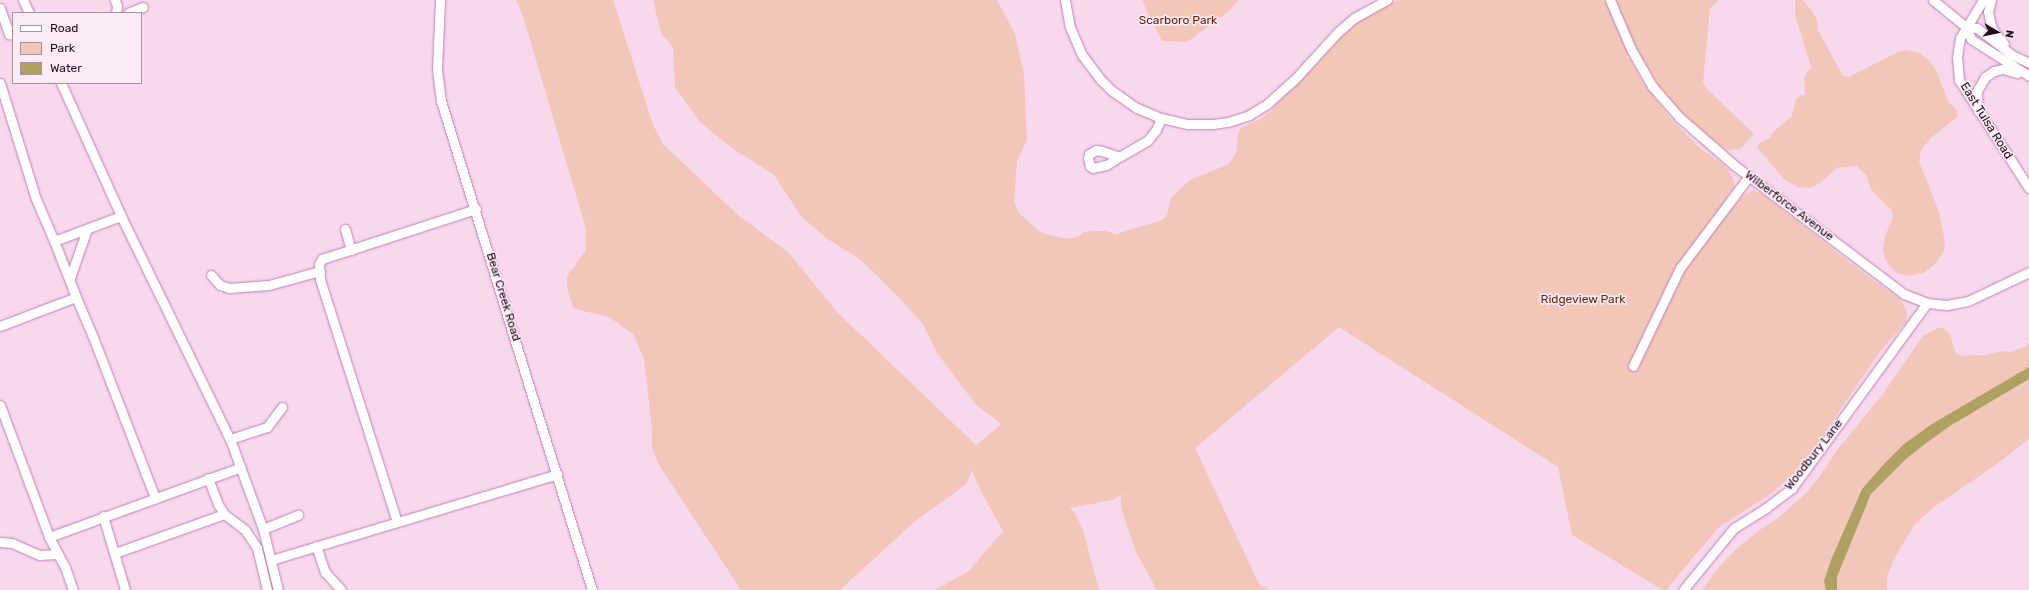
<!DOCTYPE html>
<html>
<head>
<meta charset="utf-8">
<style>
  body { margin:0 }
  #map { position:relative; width:2029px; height:590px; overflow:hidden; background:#f7d8ed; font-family:Rubik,sans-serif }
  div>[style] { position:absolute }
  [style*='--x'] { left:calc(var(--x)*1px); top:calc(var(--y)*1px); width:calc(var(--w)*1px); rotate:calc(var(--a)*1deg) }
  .green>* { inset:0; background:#f2c7b9 }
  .water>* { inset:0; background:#aea161 }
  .roads { filter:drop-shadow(0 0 1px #c47eb0) drop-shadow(0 0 1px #c47eb0) }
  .minor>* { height:9px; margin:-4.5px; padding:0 4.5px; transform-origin:4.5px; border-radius:4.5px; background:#fff }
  span { translate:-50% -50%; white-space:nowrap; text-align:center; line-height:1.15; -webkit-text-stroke:3.5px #faebf5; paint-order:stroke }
  .park-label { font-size:12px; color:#6c1e01 }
  .street-label { font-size:12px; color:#260c1f }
  .legend { position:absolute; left:12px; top:12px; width:130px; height:72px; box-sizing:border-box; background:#faebf5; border:1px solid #a5929f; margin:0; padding:5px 7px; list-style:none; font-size:12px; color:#260c1f }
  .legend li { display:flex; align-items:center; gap:8px; height:20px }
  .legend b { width:20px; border:1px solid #a5929f }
  .north { position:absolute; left:1977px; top:12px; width:40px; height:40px; -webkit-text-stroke:3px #faebf5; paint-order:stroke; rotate:99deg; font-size:11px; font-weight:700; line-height:16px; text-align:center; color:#260c1f }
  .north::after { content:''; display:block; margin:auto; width:14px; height:18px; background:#260c1f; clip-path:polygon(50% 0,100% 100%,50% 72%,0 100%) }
</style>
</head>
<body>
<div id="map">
  <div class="green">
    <div style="clip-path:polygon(516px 0,613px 0,653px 125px,663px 144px,740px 217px,787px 251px,839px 314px,976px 445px,1002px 424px,976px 405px,937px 353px,923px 324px,890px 288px,858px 258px,826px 238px,801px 216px,774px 175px,732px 148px,700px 122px,675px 87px,673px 48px,661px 33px,653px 0,997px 0,1015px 34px,1024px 74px,1027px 140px,1017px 161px,1014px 202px,1019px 213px,1035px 228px,1044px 234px,1069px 239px,1077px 237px,1084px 232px,1095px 231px,1105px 231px,1116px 234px,1162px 220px,1167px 215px,1171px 198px,1190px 180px,1229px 164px,1236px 153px,1238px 133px,1242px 127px,1262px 118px,1271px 111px,1284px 94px,1351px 24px,1389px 3px,1399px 0,1719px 0,1710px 8px,1703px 83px,1707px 89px,1754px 134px,1740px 149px,1726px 150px,1685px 118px,1659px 86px,1636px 48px,1626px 57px,1631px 60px,1642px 81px,1671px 119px,1701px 149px,1724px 165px,1733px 178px,1735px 186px,1715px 216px,1720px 223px,1743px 196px,1753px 190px,1764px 195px,1865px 274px,1900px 299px,1907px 311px,1906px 322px,1881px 350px,1799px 470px,1769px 495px,1719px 527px,1666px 590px,1663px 590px,1572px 535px,1558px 467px,1339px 327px,1195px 448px,1259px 584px,1268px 590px,1157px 590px,1136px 552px,1121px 508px,1121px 498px,1124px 494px,1112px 500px,1070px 508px,1074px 512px,1083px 530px,1099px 590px,935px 590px,969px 571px,1003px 531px,981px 491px,972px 471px,965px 485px,914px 522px,840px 590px,741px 590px,659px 465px,652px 448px,652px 429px,644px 358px,633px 334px,609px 317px,579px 310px,573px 307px,567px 288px,567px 276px,586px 250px,586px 229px,523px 16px)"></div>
    <div style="clip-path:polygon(1142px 0,1239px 0,1228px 12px,1187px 42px,1162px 41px)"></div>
    <div style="clip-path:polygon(1797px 0,1803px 0,1812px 11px,1817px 20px,1818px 30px,1843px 76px,1849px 77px,1900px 51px,1906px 50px,1919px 53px,1929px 60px,1936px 70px,1948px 101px,1957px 111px,1957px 117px,1931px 138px,1921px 150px,1919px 161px,1939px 212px,1945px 242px,1944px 251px,1935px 264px,1925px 272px,1909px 276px,1897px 273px,1890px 267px,1885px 259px,1883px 249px,1885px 236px,1893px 217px,1892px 211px,1872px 191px,1866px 175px,1857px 166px,1837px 168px,1819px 184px,1809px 188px,1797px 187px,1784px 179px,1757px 147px,1761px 142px,1770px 138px,1773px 132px,1792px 116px,1796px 99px,1801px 95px,1805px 95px,1804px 77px,1811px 67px,1795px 15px,1795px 1px)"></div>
    <div style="clip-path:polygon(1940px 327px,1947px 330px,1951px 337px,1956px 354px,1963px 356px,1986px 355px,2001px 351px,2011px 352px,2026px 346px,2029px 342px,2029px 367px,1904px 444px,1884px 464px,1862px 489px,1831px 560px,1824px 581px,1826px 590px,1702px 590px,1722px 563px,1741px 545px,1761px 529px,1778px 518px,1805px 494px,1818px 479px,1838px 449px,1882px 395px,1923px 336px)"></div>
    <div style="clip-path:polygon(2029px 379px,2029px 439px,1994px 466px,1934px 507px,1915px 524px,1895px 557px,1887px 577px,1887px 590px,1837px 590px,1837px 577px,1871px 494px,1906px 459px,1925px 444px,1950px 426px)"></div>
  </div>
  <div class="water">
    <div style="clip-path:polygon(2029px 367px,2029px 379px,1950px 426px,1925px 444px,1906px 459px,1871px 494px,1837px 577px,1837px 590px,1826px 590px,1824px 581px,1831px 560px,1862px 489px,1884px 464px,1904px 444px,1932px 424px)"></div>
  </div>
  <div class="roads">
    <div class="minor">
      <div style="--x:23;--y:0;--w:14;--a:65"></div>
      <div style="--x:115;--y:0;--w:6;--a:72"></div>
      <div style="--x:117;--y:6;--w:7;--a:98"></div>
      <div style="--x:440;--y:0;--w:69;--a:92.5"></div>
      <div style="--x:437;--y:69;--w:32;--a:83"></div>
      <div style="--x:441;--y:101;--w:512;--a:72.84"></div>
      <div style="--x:1065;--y:0;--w:27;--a:80"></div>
      <div style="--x:1070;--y:27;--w:30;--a:67"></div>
      <div style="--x:1082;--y:55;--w:31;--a:53"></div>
      <div style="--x:1101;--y:80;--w:14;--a:45"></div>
      <div style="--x:1111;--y:90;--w:32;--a:35"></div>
      <div style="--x:1137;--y:108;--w:26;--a:23"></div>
      <div style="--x:1161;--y:118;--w:27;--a:13"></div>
      <div style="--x:1187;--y:124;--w:26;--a:0"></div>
      <div style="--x:1213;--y:124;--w:15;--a:-8"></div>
      <div style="--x:1228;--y:122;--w:22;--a:-18"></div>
      <div style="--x:1249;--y:115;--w:21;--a:-31"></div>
      <div style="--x:1267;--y:104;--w:36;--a:-42"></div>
      <div style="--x:1294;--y:80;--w:65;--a:-47.5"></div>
      <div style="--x:1338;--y:32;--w:21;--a:-41"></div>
      <div style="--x:1354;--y:18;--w:38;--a:-29"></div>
      <div style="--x:1610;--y:0;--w:53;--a:66.8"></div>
      <div style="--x:1631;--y:49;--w:43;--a:60.4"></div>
      <div style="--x:1652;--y:86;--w:41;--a:48.9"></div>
      <div style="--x:1679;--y:117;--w:73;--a:41.1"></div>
      <div style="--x:1734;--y:165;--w:213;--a:37.2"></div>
      <div style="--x:1904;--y:294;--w:25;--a:21"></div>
      <div style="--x:1927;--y:303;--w:20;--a:6"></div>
      <div style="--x:1947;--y:305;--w:21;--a:-11"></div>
      <div style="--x:1968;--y:301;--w:68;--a:-25.4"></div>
      <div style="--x:1933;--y:0;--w:43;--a:39.3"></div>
      <div style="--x:1966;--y:27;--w:13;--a:67"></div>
      <div style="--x:1971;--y:39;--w:69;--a:32.5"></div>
      <div style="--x:1983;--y:0;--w:44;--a:121.2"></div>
      <div style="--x:1960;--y:38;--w:19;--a:99"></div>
      <div style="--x:1957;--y:57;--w:23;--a:85"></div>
      <div style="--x:1959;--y:80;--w:129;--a:57.1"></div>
      <div style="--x:1991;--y:0;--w:12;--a:104"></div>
      <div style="--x:1988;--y:12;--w:17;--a:77"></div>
      <div style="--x:1992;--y:29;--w:19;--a:51"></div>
      <div style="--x:0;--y:8;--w:28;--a:71"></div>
      <div style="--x:128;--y:13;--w:16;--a:-22"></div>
      <div style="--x:1966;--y:27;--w:11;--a:5"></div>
      <div style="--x:1977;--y:28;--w:44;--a:37.6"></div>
      <div style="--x:2012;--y:55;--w:19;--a:25"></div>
      <div style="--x:0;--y:83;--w:121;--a:72.8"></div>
      <div style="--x:36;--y:199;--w:46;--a:66.8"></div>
      <div style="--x:54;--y:241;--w:72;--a:-20.5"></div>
      <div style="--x:121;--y:216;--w:248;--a:64"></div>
      <div style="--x:230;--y:439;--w:96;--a:69.9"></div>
      <div style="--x:263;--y:529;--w:63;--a:76.2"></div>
      <div style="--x:61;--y:83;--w:146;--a:65.7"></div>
      <div style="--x:1978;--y:111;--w:20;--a:-93"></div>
      <div style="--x:1977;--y:91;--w:16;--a:-60"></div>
      <div style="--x:1985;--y:77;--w:11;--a:-34"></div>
      <div style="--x:1994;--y:71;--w:9;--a:-13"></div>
      <div style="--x:2003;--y:69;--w:15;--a:16"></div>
      <div style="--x:1096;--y:150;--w:6;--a:9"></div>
      <div style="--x:1102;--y:151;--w:18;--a:19"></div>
      <div style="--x:1119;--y:157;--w:15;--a:148"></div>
      <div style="--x:1106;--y:165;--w:13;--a:167"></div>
      <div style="--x:1093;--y:168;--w:4;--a:-146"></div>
      <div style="--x:1090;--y:166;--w:8;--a:-104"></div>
      <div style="--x:1088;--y:158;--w:4;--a:-76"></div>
      <div style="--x:1089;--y:154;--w:8;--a:-30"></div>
      <div style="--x:1119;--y:157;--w:32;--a:-30"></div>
      <div style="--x:1147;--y:141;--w:14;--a:-51"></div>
      <div style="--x:1156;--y:130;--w:13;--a:-67"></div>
      <div style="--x:345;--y:229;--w:22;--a:74"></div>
      <div style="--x:211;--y:275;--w:13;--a:48"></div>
      <div style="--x:220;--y:285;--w:9;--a:18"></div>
      <div style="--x:229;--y:288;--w:40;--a:-4.3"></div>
      <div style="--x:269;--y:285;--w:53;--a:-15.4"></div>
      <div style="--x:70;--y:278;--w:52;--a:-70.9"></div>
      <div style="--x:76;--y:297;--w:43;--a:67"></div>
      <div style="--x:93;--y:337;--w:173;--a:68.9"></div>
      <div style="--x:0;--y:326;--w:81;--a:-20.9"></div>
      <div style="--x:76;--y:297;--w:60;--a:-111.4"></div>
      <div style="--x:1633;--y:366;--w:109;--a:-64.4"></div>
      <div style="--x:1680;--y:268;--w:115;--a:-53.1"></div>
      <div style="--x:0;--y:405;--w:141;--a:69.6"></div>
      <div style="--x:49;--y:537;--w:34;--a:62"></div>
      <div style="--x:65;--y:567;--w:24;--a:71"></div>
      <div style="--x:230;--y:439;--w:39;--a:-18"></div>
      <div style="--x:267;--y:427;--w:25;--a:-53"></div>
      <div style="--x:208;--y:478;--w:28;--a:69"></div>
      <div style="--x:218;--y:504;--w:12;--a:59"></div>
      <div style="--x:224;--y:514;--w:26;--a:37"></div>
      <div style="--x:245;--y:530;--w:22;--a:56"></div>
      <div style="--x:257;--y:548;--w:43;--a:76.6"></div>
      <div style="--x:103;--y:516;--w:77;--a:73.4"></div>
      <div style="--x:397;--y:522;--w:255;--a:-107.6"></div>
      <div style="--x:320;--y:279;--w:15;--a:-94"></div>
      <div style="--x:319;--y:264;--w:6;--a:-59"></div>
      <div style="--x:322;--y:259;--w:162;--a:-18"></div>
      <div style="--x:263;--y:529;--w:38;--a:-22"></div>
      <div style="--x:49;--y:537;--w:204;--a:-20"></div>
      <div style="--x:0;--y:542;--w:12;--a:5"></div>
      <div style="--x:12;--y:543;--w:30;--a:24"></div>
      <div style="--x:39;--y:555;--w:18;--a:-3"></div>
      <div style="--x:316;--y:546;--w:28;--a:71"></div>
      <div style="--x:325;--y:572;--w:24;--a:48"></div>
      <div style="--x:115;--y:553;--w:116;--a:-19.7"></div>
      <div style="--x:271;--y:560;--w:299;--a:-16.7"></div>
      <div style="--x:1683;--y:590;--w:80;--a:-50.6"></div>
      <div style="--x:1734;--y:528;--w:39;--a:-32"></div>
      <div style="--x:1767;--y:507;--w:31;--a:-37"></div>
      <div style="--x:1792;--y:488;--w:229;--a:-53.9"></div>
    </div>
  </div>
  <div class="park-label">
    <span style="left:1178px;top:21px">Scarboro Park</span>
    <span style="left:1583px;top:300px">Ridgeview Park</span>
  </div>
  <div class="street-label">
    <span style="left:1986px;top:121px;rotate:58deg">East Tulsa Road</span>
    <span style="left:1789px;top:206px;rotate:37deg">Wilberforce Avenue</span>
    <span style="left:503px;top:297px;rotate:73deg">Bear Creek Road</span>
    <span style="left:1814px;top:455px;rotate:-52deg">Woodbury Lane</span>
  </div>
  <ul class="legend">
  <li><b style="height:5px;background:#fff"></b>Road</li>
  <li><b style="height:11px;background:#f2c7b9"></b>Park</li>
  <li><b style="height:11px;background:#aea161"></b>Water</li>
  </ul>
  <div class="north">N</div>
</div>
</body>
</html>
